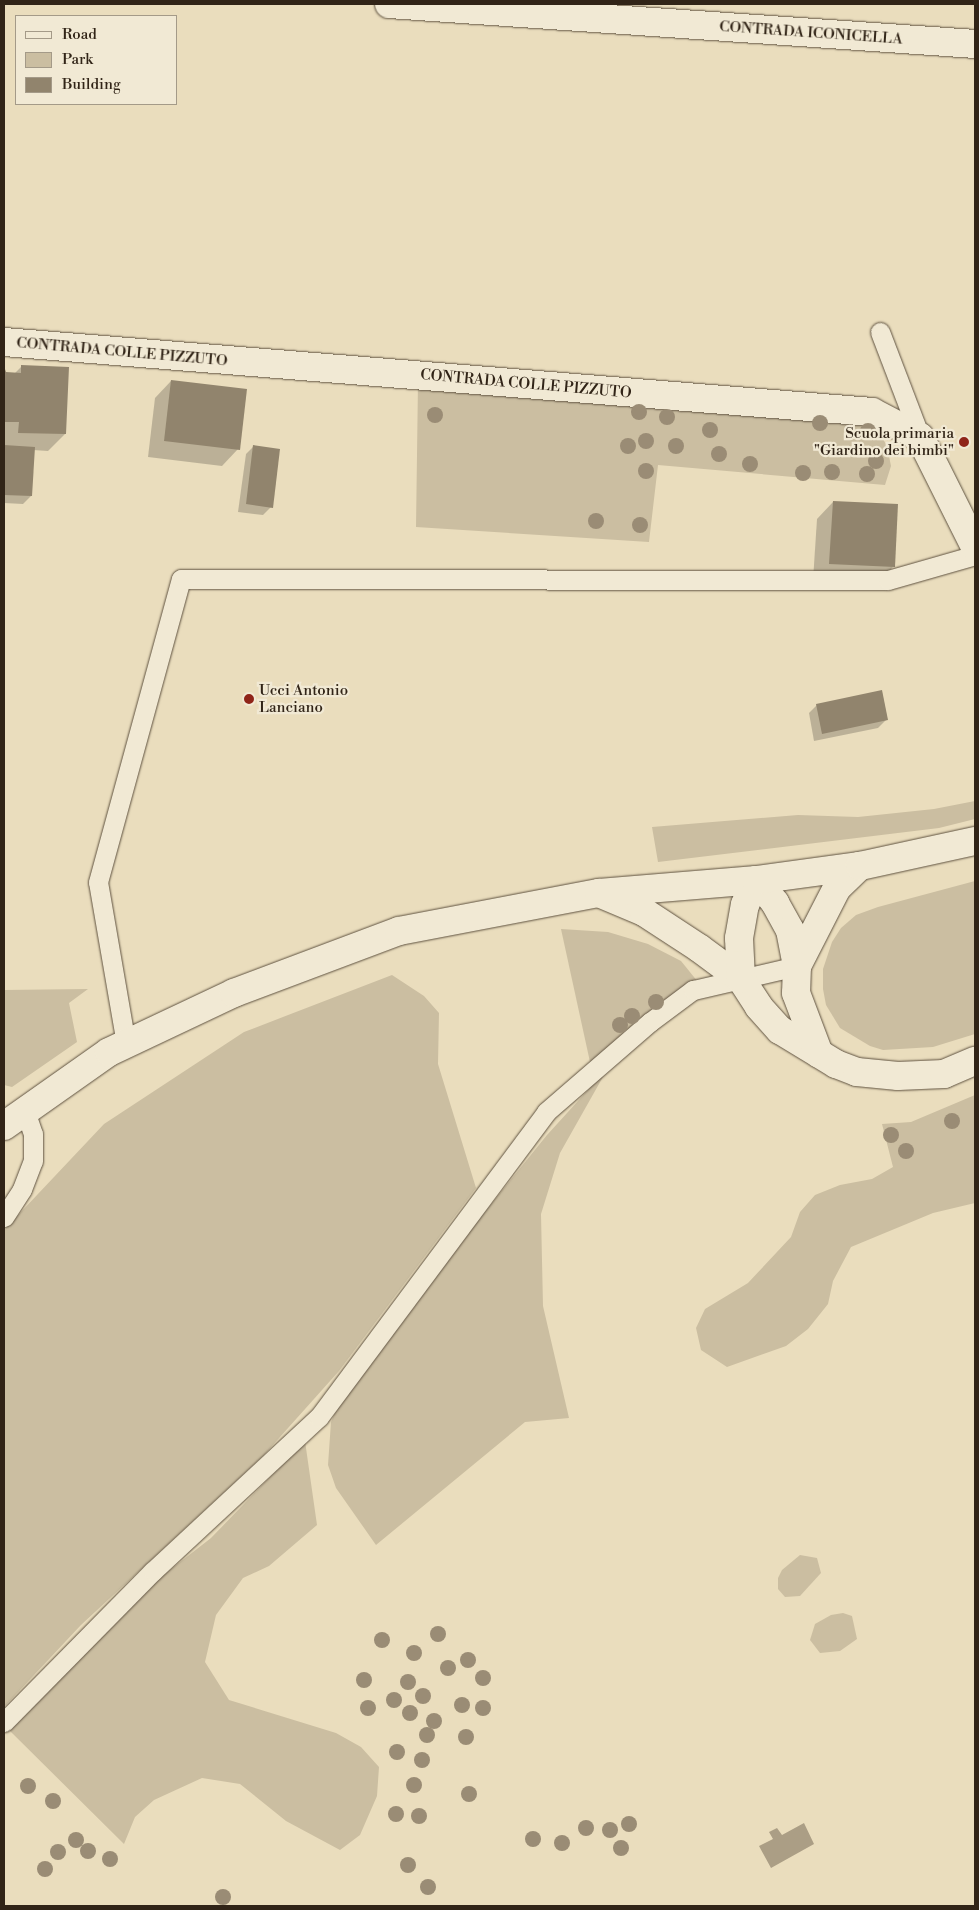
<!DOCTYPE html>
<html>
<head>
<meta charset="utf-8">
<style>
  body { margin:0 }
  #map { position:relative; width:979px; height:1910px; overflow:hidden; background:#eaddbd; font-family:"Libre Bodoni",serif }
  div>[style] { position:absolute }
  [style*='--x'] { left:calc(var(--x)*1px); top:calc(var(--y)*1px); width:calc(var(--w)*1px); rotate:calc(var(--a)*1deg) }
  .green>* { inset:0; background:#cbbea1 }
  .water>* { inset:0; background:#ab9e85 }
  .shadow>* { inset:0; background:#0003 }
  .building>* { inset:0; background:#91846d }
  .roads { filter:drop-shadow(0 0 1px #5f5240) drop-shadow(0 0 1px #5f5240) }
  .lane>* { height:19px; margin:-9.5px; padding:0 9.5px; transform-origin:9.5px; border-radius:9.5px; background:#f1e9d4 }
  .street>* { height:28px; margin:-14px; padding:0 14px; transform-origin:14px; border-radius:14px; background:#f1e9d4 }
  .secondary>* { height:28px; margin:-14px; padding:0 14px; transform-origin:14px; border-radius:14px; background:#f1e9d4 }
  .trees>* { width:16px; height:16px; margin:-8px; border-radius:50%; background:#9a8c75 }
  .dots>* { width:14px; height:14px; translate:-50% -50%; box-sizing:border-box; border:2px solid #f1e9d4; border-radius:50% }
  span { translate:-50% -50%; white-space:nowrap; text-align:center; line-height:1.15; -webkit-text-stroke:4.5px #f1e9d4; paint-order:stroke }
  .street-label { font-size:15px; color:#312417 }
  .poi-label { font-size:15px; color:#312417 }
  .right { translate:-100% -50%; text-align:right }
  .left { translate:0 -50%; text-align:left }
  .frame { position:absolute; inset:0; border:5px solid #312417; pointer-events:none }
  .legend { position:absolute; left:15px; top:15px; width:162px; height:90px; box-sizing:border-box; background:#f1e9d4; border:1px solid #a49a88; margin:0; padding:6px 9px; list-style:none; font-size:15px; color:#312417 }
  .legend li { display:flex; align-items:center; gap:10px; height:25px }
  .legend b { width:25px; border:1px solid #a49a88 }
</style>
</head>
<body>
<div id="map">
  <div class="green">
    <div style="clip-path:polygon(418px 382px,831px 417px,876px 427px,887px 446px,891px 466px,885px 485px,658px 465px,649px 542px,416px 527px)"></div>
    <div style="clip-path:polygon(975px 801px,975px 819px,939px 828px,658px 862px,652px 827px,798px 815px,858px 817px,934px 809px)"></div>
    <div style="clip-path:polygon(975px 881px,975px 1034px,933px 1047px,883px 1050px,870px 1046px,840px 1028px,826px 1005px,823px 989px,823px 969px,832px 942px,841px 928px,856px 915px,878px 907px)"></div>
    <div style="clip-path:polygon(561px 929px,608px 932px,648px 944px,681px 961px,698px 982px,590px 1062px)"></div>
    <div style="clip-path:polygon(392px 975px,424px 996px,439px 1013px,438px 1064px,476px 1188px,339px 1371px,263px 1456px,81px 1625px,4px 1707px,4px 1230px,104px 1124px,244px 1032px)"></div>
    <div style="clip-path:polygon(88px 989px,69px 1003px,77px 1042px,12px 1087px,4px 1085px,4px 990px)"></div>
    <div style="clip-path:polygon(608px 1068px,560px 1153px,541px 1214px,543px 1306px,569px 1418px,525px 1422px,376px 1545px,336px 1488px,328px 1465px,331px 1422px,344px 1392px,376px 1347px,547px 1135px)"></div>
    <div style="clip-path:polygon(975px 1095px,975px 1203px,933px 1213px,851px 1247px,833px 1281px,828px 1304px,808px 1329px,786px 1346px,727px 1367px,701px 1350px,696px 1328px,705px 1309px,748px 1283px,791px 1237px,800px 1212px,815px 1195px,840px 1185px,872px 1179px,893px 1167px,882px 1124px,911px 1122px)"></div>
    <div style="clip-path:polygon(305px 1441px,317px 1525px,269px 1566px,243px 1578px,216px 1615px,205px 1662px,229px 1700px,336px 1733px,361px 1747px,379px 1767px,377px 1796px,360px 1835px,340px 1850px,286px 1821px,240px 1784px,202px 1778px,154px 1800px,135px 1817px,124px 1844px,9px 1730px,143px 1591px,211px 1538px)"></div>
    <div style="clip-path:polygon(800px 1555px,817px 1558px,821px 1573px,800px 1596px,785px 1597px,778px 1589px,778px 1578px,782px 1570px)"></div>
    <div style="clip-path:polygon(843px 1613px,852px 1616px,857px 1639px,840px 1651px,820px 1653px,810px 1640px,815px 1624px,831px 1615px)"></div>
  </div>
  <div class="water">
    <div style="clip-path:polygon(804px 1823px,814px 1844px,771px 1868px,759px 1846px,773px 1839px,769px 1832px,777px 1828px,782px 1835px)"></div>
  </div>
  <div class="shadow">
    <div style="clip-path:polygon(4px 367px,5px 373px,14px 374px,21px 367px,65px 434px,48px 451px,33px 450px,31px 496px,23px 504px,4px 503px)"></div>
    <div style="clip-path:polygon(171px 381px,238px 449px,222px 466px,148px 457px,155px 398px)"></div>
    <div style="clip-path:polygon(254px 446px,271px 507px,263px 515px,238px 512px,246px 454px)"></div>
    <div style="clip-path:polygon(833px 502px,893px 567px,877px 583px,813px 580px,817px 519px)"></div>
    <div style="clip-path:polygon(817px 705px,886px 720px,878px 728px,814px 741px,809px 713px)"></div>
  </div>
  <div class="building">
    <div style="clip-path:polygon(21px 365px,69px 367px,66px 434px,18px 433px,19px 422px,4px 422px,4px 366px,6px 372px,21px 373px)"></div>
    <div style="clip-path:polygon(171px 380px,247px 389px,240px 450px,164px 441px)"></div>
    <div style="clip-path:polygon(4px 445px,35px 447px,32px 496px,4px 495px)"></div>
    <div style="clip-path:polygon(253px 445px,280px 449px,273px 508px,246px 504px)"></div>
    <div style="clip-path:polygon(833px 501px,898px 504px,895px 567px,829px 564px)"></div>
    <div style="clip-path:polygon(882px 690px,888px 720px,822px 734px,816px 704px)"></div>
  </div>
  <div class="roads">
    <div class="lane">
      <div style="--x:880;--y:332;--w:112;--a:69.1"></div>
      <div style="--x:126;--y:1044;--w:164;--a:-99.8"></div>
      <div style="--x:98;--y:882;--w:314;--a:-74.7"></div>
      <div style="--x:181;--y:579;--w:707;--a:0.08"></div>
      <div style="--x:888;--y:580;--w:91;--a:-16"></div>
      <div style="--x:4;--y:1217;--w:33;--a:-57"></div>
      <div style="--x:22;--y:1189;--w:30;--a:-69"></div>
      <div style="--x:33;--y:1161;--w:27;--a:-90"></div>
      <div style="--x:33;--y:1134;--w:24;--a:-109"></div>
      <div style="--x:4;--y:1722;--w:212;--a:-45.4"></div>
      <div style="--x:153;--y:1571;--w:226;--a:-42.9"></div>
      <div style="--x:319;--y:1417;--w:380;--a:-53.3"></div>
      <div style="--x:546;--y:1112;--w:138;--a:-40.9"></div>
      <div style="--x:650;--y:1022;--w:54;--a:-36.7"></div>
      <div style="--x:693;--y:990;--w:107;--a:-13"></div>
    </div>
    <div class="street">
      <div style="--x:389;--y:4;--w:587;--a:3.9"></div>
      <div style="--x:4;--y:342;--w:871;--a:4.61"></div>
      <div style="--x:872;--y:412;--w:54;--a:27.5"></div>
      <div style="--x:920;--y:437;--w:123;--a:63.4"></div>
      <div style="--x:599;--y:893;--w:49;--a:22.9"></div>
      <div style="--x:644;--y:912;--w:66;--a:33.2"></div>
      <div style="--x:699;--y:948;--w:52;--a:36.4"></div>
      <div style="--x:741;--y:979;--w:33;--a:57"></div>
      <div style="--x:759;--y:1007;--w:31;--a:48"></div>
      <div style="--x:780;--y:1030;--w:66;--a:31.3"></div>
      <div style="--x:836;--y:1064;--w:22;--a:21"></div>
      <div style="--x:857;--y:1072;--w:41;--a:5.6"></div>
      <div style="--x:898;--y:1076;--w:46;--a:-2.5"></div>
      <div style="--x:944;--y:1074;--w:34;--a:-23"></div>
      <div style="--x:797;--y:966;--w:88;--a:-62.9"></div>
      <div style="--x:837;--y:888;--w:32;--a:-44"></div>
      <div style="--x:741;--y:979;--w:41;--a:-92.8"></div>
      <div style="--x:739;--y:938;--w:34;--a:-80"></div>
      <div style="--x:745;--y:905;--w:27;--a:-66"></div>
      <div style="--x:756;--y:880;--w:30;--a:50"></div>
      <div style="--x:775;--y:903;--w:31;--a:61"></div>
      <div style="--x:790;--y:930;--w:37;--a:79"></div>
      <div style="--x:797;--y:966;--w:27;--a:92"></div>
      <div style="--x:796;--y:993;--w:65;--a:69.3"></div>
    </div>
    <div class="secondary">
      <div style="--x:4;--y:1126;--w:128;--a:-35.2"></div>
      <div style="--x:109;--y:1052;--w:138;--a:-25.3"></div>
      <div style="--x:234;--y:993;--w:176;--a:-20.6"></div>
      <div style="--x:399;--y:931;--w:204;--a:-10.8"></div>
      <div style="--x:599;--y:893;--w:158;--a:-4.7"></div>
      <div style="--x:756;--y:880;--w:105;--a:-7.7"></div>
      <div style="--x:860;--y:866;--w:118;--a:-12.3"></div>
    </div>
  </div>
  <div class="trees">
    <div style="left:639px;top:412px"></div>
    <div style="left:435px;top:415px"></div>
    <div style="left:667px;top:417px"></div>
    <div style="left:820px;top:423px"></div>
    <div style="left:710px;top:430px"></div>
    <div style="left:868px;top:431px"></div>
    <div style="left:646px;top:441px"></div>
    <div style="left:628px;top:446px"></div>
    <div style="left:676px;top:446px"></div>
    <div style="left:719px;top:454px"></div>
    <div style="left:876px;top:461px"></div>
    <div style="left:750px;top:464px"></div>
    <div style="left:646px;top:471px"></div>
    <div style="left:832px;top:472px"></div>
    <div style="left:803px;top:473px"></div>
    <div style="left:867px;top:474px"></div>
    <div style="left:596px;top:521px"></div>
    <div style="left:640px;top:525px"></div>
    <div style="left:656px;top:1002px"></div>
    <div style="left:632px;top:1016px"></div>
    <div style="left:620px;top:1025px"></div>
    <div style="left:952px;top:1121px"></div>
    <div style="left:891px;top:1135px"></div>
    <div style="left:906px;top:1151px"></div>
    <div style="left:438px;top:1634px"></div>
    <div style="left:382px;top:1640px"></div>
    <div style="left:414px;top:1653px"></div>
    <div style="left:468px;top:1660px"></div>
    <div style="left:448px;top:1668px"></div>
    <div style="left:483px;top:1678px"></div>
    <div style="left:364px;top:1680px"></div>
    <div style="left:408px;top:1682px"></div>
    <div style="left:423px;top:1696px"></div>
    <div style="left:394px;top:1700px"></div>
    <div style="left:462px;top:1705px"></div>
    <div style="left:368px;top:1708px"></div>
    <div style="left:483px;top:1708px"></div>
    <div style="left:410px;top:1713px"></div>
    <div style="left:434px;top:1721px"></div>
    <div style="left:427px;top:1735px"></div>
    <div style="left:466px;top:1737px"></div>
    <div style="left:397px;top:1752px"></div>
    <div style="left:422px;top:1760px"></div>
    <div style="left:414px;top:1785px"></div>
    <div style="left:28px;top:1786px"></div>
    <div style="left:469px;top:1794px"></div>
    <div style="left:53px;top:1801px"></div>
    <div style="left:396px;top:1814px"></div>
    <div style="left:419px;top:1816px"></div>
    <div style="left:629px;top:1824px"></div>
    <div style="left:586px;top:1828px"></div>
    <div style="left:610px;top:1830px"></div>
    <div style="left:533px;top:1839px"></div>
    <div style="left:76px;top:1840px"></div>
    <div style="left:562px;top:1843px"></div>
    <div style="left:621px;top:1848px"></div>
    <div style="left:88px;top:1851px"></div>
    <div style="left:58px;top:1852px"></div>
    <div style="left:110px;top:1859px"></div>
    <div style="left:408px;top:1865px"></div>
    <div style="left:45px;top:1869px"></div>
    <div style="left:428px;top:1887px"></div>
    <div style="left:223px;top:1897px"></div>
  </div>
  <div class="dots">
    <div style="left:964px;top:442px;background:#8f2418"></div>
    <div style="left:249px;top:699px;background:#8f2418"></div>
  </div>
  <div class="street-label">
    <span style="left:811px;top:33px;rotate:4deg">CONTRADA ICONICELLA</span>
    <span style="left:122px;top:352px;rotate:5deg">CONTRADA COLLE PIZZUTO</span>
    <span style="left:526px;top:384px;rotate:5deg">CONTRADA COLLE PIZZUTO</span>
  </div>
  <div class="poi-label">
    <span class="right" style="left:954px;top:442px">Scuola primaria<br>"Giardino dei bimbi"</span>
    <span class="left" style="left:259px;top:699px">Ucci Antonio<br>Lanciano</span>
  </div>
  <div class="frame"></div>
  <ul class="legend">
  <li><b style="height:6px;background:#f1e9d4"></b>Road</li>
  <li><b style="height:14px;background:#cbbea1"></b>Park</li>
  <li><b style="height:14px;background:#91846d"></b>Building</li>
  </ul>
</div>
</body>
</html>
